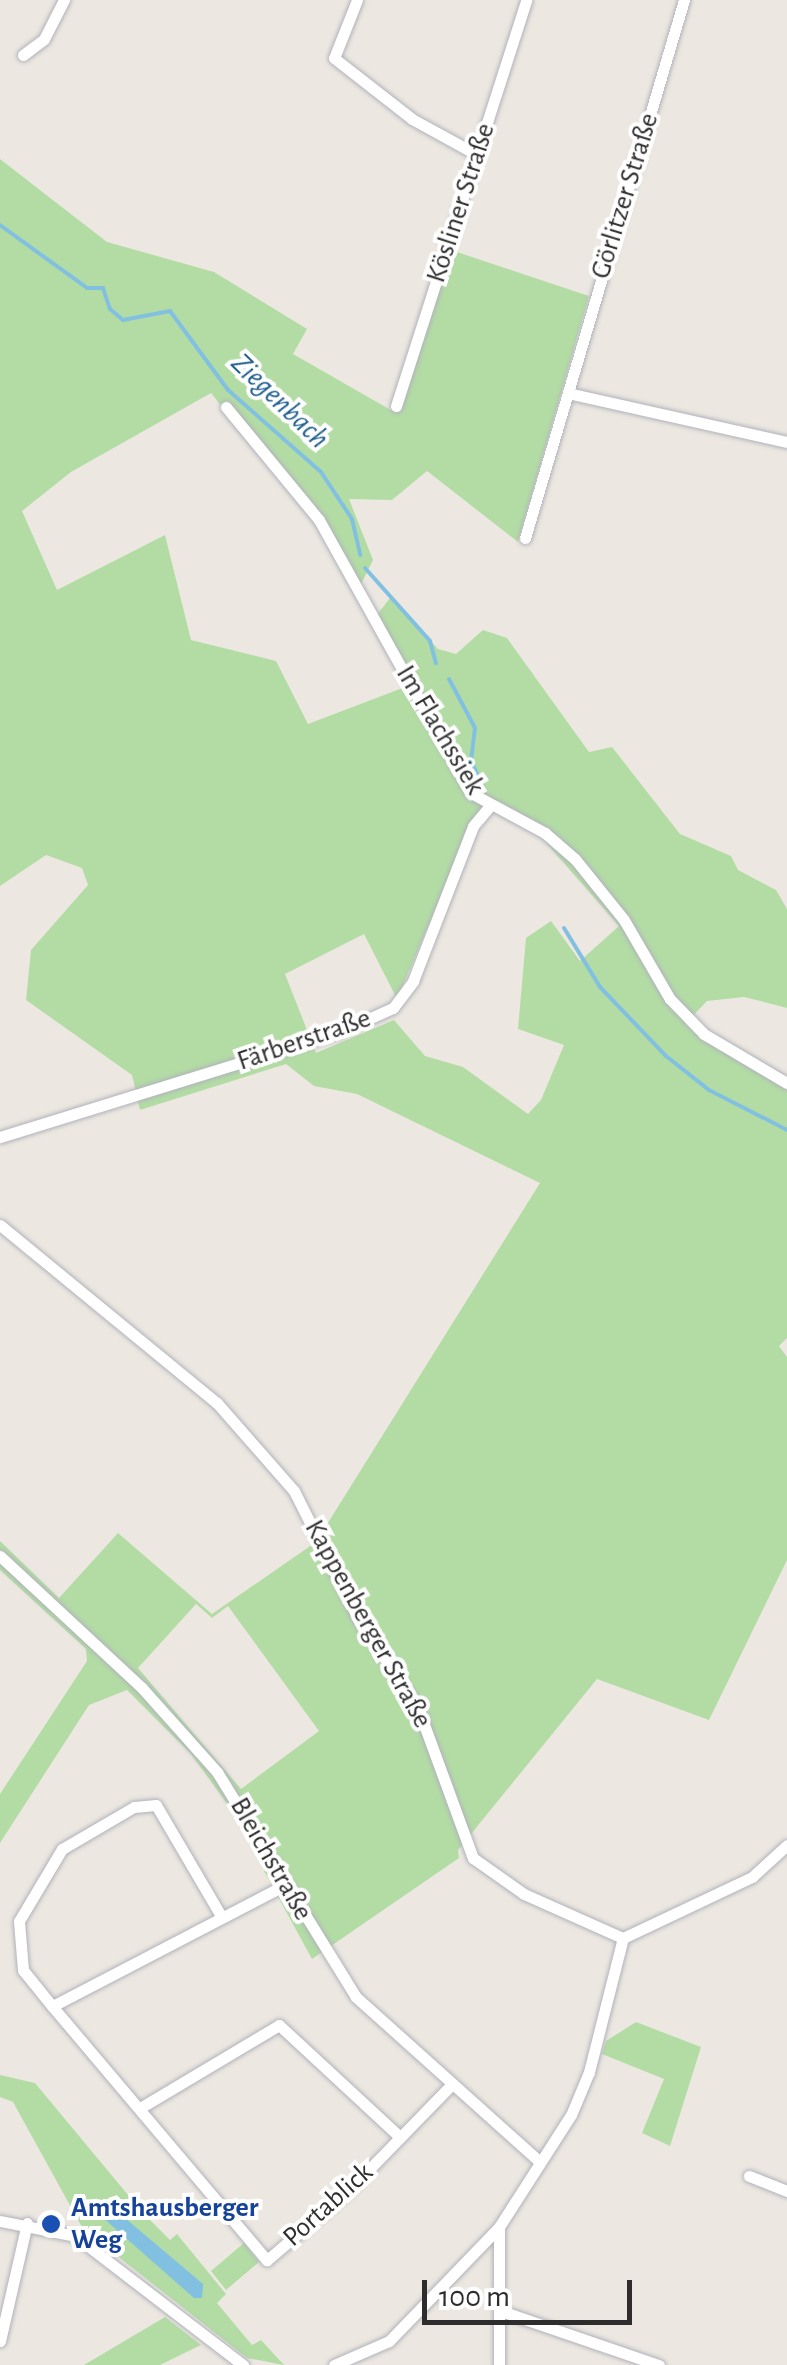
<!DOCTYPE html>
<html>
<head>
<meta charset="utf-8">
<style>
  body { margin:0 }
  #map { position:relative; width:787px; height:2365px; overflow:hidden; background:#ece8e1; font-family:"Alegreya Sans",sans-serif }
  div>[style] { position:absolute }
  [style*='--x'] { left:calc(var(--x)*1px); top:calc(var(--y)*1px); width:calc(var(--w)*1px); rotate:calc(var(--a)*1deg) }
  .green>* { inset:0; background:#b3dca5 }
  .water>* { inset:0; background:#82c0e1 }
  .stream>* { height:4px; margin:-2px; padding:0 2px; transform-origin:2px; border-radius:2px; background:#82c0e1 }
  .roads { filter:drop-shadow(0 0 2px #b1b2bb) drop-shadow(0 0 2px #b1b2bb) }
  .street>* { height:11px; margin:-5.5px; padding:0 5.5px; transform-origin:5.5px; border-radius:5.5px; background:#fff }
  .dots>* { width:28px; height:28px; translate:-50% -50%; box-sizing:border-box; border:5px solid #fff; border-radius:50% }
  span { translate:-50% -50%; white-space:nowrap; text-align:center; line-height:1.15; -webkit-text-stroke:8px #fff; paint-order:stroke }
  .street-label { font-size:28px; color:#2d2d2d }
  .transit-label { font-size:28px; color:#164399; font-weight:700 }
  .left { translate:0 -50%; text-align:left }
  .water-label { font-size:30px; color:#1e5f8f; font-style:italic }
  .scale { position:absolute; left:422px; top:2280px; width:210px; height:45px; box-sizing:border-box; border:5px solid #2d2d2d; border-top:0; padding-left:12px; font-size:30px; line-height:35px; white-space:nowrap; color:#2d2d2d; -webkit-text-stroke:8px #fff; paint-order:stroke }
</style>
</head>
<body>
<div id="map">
  <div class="green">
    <div style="clip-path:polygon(evenodd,0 159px,107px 242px,214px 272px,307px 329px,293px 354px,396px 413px,451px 250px,589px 296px,518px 542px,427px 471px,392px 500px,349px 499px,373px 560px,357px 592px,344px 561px,211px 393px,71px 472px,22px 511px,57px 590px,165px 535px,191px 640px,276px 661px,308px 724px,413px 684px,373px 620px,390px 598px,438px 649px,456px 654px,483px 630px,507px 638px,589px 752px,612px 747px,680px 834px,731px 856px,738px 870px,776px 890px,787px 909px,787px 1008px,744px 997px,707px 1001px,685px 1024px,701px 1039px,787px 1081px,787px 1338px,779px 1346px,787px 1357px,787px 1560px,709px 1720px,597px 1679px,458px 1850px,459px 1858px,312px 1959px,228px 1805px,191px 1754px,127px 1690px,89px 1705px,0 1843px,0 1794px,87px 1661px,86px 1649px,0 1570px,0 1541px,59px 1598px,118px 1533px,212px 1614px,316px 1542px,540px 1183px,357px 1094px,314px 1086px,286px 1064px,140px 1110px,132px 1075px,26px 1000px,31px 950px,88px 885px,82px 868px,46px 855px,0 886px,0 159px,489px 810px,541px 837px,619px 926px,580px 961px,551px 921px,526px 938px,518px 1029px,564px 1045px,541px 1100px,528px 1114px,463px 1067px,425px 1056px,394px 1020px,316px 1053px,285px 974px,364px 934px,397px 999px,471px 826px,489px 810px,0 159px,196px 1604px,212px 1618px,228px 1606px,319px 1731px,241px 1789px,138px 1668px,196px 1604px)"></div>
    <div style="clip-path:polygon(636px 2022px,701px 2047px,670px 2146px,642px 2133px,664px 2079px,602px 2054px,606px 2041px)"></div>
    <div style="clip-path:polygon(0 2075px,35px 2083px,143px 2213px,170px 2240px,177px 2234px,226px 2294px,217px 2303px,252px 2345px,261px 2340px,284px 2365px,247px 2358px,83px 2229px,13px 2102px,0 2097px)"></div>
    <div style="clip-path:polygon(244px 2243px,259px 2262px,226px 2290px,211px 2271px)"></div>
    <div style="clip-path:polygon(165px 2317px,201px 2345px,160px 2365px,84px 2365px)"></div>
  </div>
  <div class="water">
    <div style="clip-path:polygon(106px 2202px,203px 2284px,202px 2298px,194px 2298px,102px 2217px)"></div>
  </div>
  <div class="stream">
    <div style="--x:0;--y:225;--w:107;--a:35.9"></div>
    <div style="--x:87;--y:288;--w:16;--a:0"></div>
    <div style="--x:103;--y:288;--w:22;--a:72"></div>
    <div style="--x:110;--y:309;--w:17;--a:40"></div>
    <div style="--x:123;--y:320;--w:48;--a:-10.8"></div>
    <div style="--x:170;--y:311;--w:98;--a:53.7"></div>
    <div style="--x:228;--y:390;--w:124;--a:41.4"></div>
    <div style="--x:321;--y:472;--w:56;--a:56.6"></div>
    <div style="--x:352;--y:519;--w:37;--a:77"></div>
    <div style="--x:365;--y:568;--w:98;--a:48.3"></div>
    <div style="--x:430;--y:641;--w:23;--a:75"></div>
    <div style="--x:449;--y:679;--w:55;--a:62"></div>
    <div style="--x:475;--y:728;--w:33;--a:97"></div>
    <div style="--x:471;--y:761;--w:29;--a:65"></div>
    <div style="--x:564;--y:928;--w:69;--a:58.6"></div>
    <div style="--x:600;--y:987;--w:95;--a:46.3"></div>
    <div style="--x:666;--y:1056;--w:55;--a:38.3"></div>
    <div style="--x:709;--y:1090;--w:88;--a:27.1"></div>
  </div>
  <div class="roads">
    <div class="street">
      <div style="--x:357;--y:0;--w:62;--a:111.6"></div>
      <div style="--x:334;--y:58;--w:99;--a:38"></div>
      <div style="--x:412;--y:119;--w:73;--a:28.7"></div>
      <div style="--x:23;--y:55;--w:26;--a:-37"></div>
      <div style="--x:44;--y:39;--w:44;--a:-62.9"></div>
      <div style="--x:568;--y:393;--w:224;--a:12.6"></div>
      <div style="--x:396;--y:406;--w:426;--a:-72.2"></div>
      <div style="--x:226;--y:407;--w:146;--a:50.5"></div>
      <div style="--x:319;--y:520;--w:312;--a:60.9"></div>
      <div style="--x:471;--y:793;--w:84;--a:28.4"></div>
      <div style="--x:545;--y:833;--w:40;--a:41"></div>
      <div style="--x:575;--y:859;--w:78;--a:51.2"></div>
      <div style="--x:624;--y:920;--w:91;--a:59.8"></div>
      <div style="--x:670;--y:999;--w:49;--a:45.8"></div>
      <div style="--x:704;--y:1034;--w:96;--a:30.6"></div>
      <div style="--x:525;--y:538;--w:561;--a:-73.54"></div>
      <div style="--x:0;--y:1137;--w:353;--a:-17.2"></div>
      <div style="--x:337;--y:1033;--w:61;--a:-24.1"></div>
      <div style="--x:393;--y:1008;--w:34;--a:-53"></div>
      <div style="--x:413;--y:981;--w:166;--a:-68.8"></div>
      <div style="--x:473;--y:826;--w:25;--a:-50"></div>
      <div style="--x:0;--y:1225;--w:281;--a:39.4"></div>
      <div style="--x:217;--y:1403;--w:117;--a:48.8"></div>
      <div style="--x:294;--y:1491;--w:144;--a:63.3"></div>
      <div style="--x:359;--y:1620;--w:106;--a:56.2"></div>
      <div style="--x:418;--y:1708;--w:160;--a:69.9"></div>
      <div style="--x:473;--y:1858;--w:62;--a:35.2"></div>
      <div style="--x:524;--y:1894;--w:108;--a:24"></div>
      <div style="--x:0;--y:1556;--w:194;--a:42.9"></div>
      <div style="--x:142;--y:1688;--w:113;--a:48.2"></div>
      <div style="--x:217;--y:1772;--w:264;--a:58.3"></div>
      <div style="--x:356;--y:1997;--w:246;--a:41.9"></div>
      <div style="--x:283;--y:1886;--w:260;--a:152.5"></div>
      <div style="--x:52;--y:2006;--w:333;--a:49.8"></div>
      <div style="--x:267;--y:2260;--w:108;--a:-40.5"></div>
      <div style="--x:349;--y:2190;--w:148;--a:-45.8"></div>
      <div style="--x:52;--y:2006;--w:46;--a:-128.9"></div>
      <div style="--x:23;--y:1970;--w:49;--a:-94.7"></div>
      <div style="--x:19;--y:1921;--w:84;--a:-59.2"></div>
      <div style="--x:62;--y:1849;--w:83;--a:-30.3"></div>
      <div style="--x:134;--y:1807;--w:22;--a:-5"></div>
      <div style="--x:156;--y:1805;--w:126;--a:59.6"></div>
      <div style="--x:140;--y:2108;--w:162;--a:-30.8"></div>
      <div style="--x:279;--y:2025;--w:165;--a:42.8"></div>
      <div style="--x:749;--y:2176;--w:41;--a:21.5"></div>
      <div style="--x:0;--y:2221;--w:76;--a:11.3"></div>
      <div style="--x:75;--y:2236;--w:212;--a:37.5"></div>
      <div style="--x:501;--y:2311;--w:167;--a:18.9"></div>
      <div style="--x:0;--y:2341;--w:121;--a:-77.1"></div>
      <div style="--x:334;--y:2365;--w:60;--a:-23.6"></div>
      <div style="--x:389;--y:2341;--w:158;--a:-46"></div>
      <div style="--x:499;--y:2227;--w:133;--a:-57.3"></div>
      <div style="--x:571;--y:2115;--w:47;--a:-67.3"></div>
      <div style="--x:589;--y:2072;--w:138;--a:-75.8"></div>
      <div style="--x:623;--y:1938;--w:143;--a:-25.3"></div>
      <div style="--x:752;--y:1877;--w:47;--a:-42.4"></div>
      <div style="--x:499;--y:2365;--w:138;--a:-90"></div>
    </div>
  </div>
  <div class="dots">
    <div style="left:51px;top:2224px;background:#1a4fb4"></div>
  </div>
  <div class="street-label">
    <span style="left:625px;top:196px;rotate:-73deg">Görlitzer Straße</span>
    <span style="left:461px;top:203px;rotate:-72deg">Kösliner Straße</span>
    <span style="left:440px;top:730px;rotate:59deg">Im Flachssiek</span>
    <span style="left:304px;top:1040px;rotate:-19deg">Färberstraße</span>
    <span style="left:368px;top:1624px;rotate:61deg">Kappenberger Straße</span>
    <span style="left:271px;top:1859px;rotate:60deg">Bleichstraße</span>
    <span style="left:328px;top:2205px;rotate:-42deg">Portablick</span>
  </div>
  <div class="transit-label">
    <span class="left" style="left:71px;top:2224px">Amtshausberger<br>Weg</span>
  </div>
  <div class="water-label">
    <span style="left:280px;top:401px;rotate:44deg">Ziegenbach</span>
  </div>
  <div class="scale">100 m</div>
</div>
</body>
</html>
